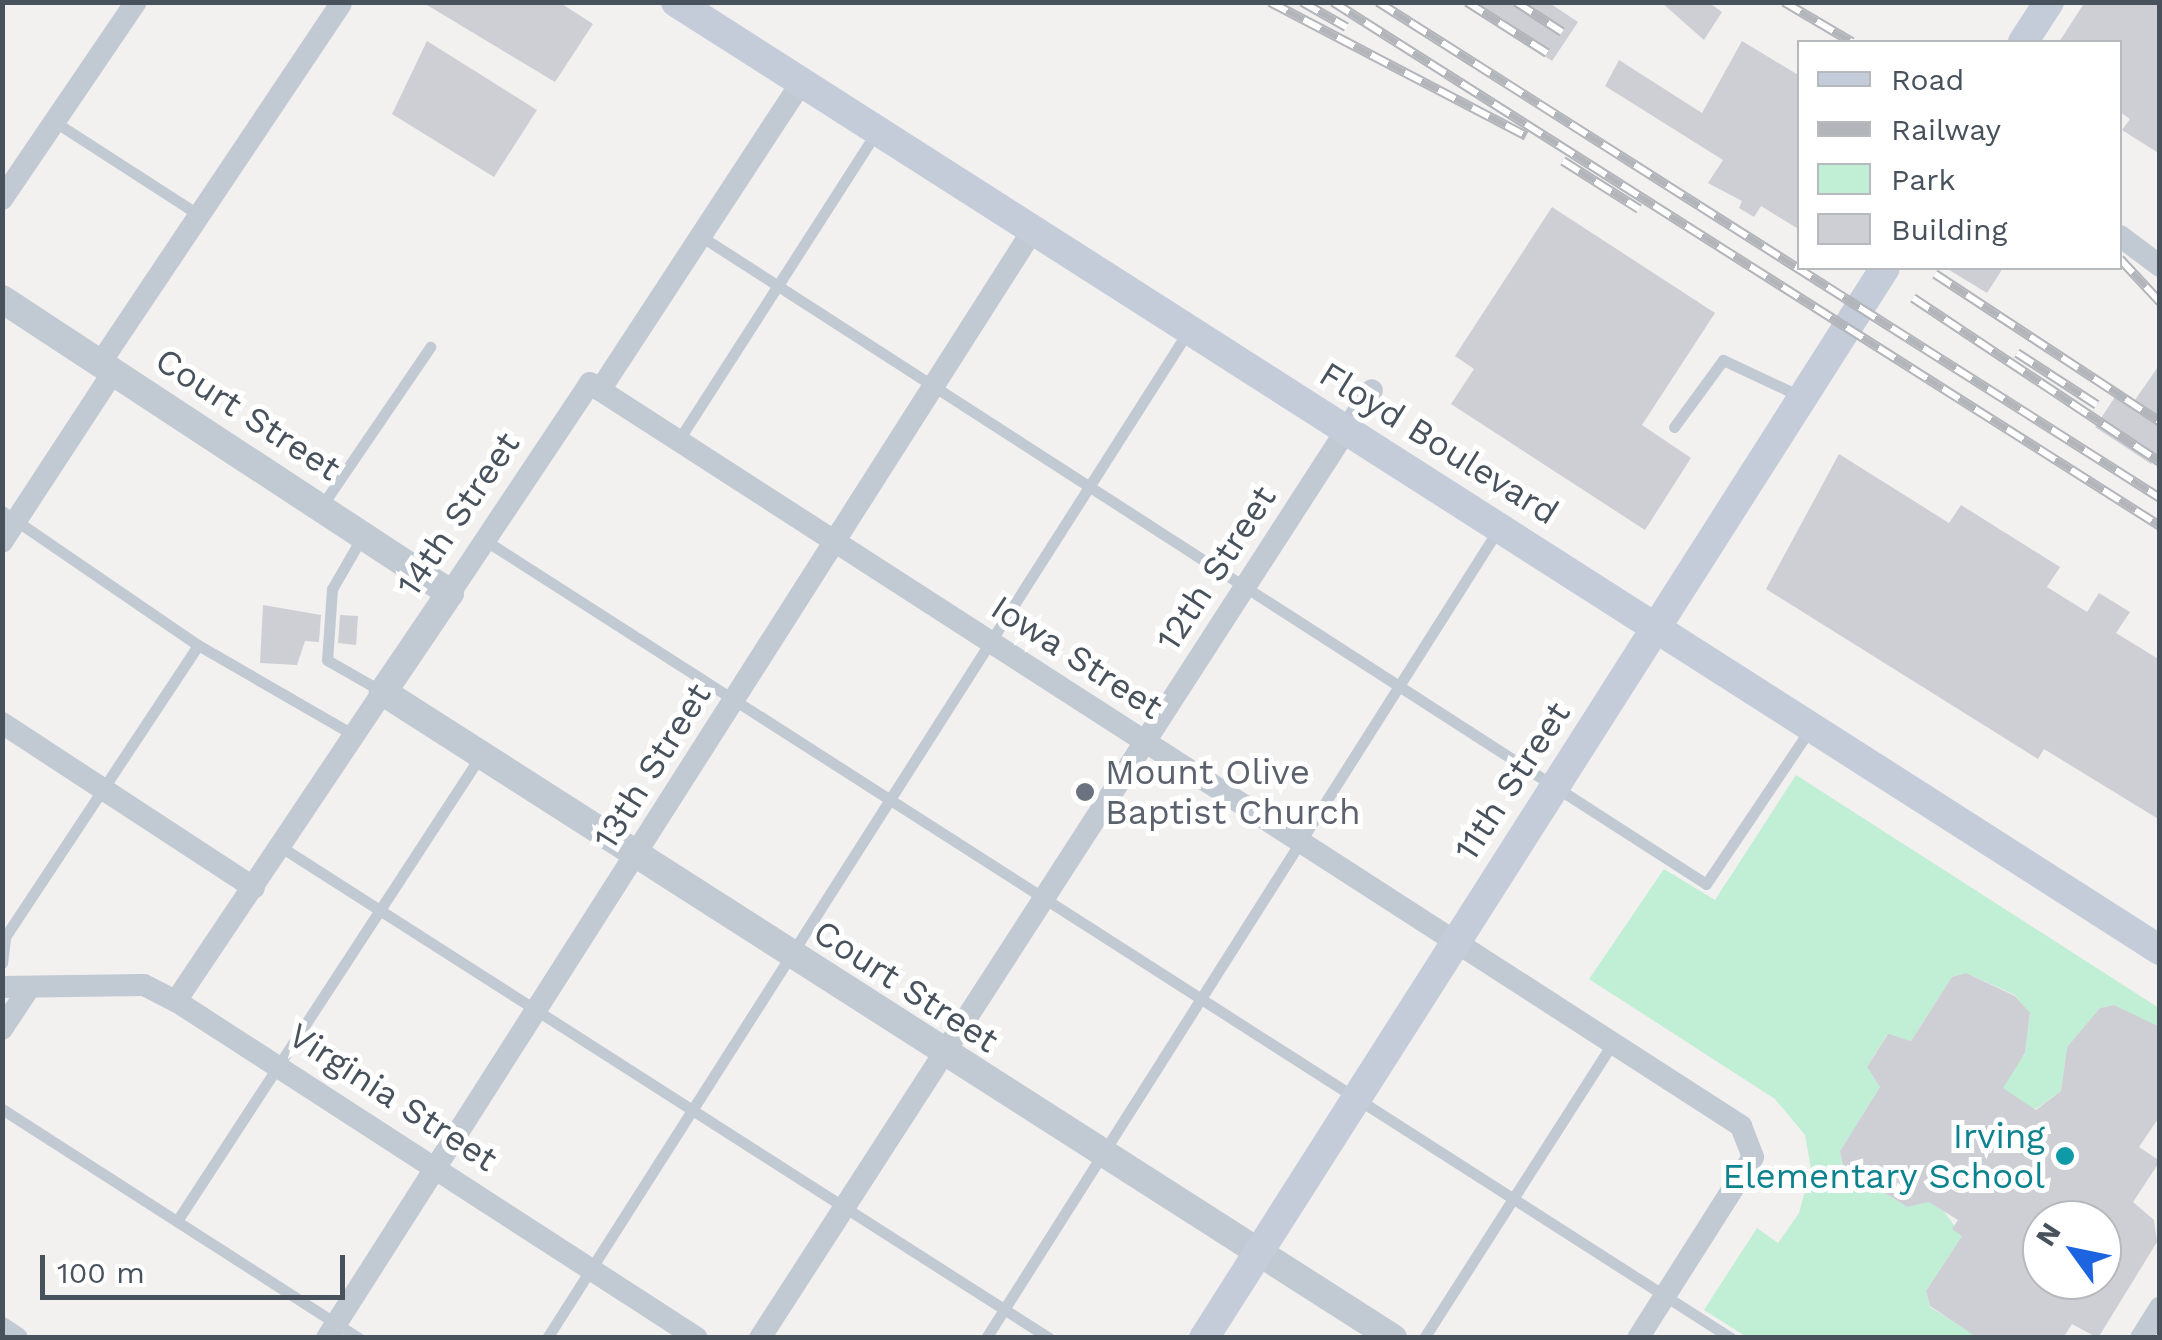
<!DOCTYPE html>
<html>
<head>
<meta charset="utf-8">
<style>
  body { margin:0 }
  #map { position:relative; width:2162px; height:1340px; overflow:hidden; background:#f3f0f0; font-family:"Work Sans",sans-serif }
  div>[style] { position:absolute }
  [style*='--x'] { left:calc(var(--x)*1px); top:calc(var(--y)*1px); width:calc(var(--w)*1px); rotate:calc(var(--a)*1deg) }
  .green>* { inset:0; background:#c0efd5 }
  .building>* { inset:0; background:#cdcfd5 }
  .service>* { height:11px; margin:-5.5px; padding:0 5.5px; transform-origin:5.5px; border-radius:5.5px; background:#c1c9d2 }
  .minor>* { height:22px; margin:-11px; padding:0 11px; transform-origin:11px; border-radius:11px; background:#c1c9d2 }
  .tertiary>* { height:28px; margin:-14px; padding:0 14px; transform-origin:14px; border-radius:14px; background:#c1c9d2 }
  .secondary>* { height:30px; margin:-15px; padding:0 15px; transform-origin:15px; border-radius:15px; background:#c3ccd8 }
  .rail>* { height:10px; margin-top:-5px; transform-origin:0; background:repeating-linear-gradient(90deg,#fff 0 19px,#b2b5ba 0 38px); box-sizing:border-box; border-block:2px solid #b2b5ba }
  .dots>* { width:28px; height:28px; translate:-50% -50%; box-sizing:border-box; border:5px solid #fff; border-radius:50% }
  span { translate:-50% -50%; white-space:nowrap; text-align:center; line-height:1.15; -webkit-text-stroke:10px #fff; paint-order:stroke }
  .street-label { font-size:35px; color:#48525d }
  .worship-label { font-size:35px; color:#5b616d }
  .left { translate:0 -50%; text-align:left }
  .culture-label { font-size:35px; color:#0d838f }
  .right { translate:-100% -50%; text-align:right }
  .frame { position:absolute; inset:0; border:5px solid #48525d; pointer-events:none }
  .legend { position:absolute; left:1797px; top:40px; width:325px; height:230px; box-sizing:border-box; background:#fff; border:2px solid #b6babe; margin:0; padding:12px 18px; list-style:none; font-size:30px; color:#48525d }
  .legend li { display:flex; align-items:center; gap:20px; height:50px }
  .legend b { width:50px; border:2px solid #b6babe }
  .north { position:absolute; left:2022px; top:1200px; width:100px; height:100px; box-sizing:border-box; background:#fff; border:2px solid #b6babe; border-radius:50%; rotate:303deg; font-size:28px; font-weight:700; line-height:40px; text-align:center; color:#48525d }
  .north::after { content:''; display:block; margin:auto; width:35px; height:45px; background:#1d64e0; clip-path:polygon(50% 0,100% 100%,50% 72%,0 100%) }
  .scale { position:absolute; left:40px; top:1255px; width:305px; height:45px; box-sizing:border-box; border:5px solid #48525d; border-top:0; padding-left:12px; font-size:30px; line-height:35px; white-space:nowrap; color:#48525d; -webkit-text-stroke:8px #fff; paint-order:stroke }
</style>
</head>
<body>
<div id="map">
  <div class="green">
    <div style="clip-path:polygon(1796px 775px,2159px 1008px,2159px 1027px,2114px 1005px,2100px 1008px,2067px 1047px,2061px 1091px,2036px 1109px,1991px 1093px,2025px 1054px,2030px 1014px,2015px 995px,1966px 973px,1952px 977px,1911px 1041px,1887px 1035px,1867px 1067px,1880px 1087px,1840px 1151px,1843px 1166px,1907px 1207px,1923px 1203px,1964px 1139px,1943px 1210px,1962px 1236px,1926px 1291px,1930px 1307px,1978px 1337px,1747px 1337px,1704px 1310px,1757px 1228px,1778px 1243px,1799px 1213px,1811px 1169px,1805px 1135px,1775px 1099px,1589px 979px,1664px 869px,1715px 900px)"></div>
  </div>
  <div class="building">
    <div style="clip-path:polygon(422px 2px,559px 2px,593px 24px,555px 82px)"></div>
    <div style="clip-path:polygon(1461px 2px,1548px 2px,1578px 22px,1552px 61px)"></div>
    <div style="clip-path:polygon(1661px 2px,1708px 2px,1722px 12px,1704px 40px)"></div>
    <div style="clip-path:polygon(2085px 2px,2160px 2px,2160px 154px,2122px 130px,2130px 119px,2120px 112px,2120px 42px,2059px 42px)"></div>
    <div style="clip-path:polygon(427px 41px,537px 110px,494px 177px,392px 114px)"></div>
    <div style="clip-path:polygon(1742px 41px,1800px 76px,1800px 230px,1761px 206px,1754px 217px,1739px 208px,1742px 201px,1708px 183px,1723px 160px,1605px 86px,1619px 60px,1702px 113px)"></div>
    <div style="clip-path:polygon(1552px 207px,1715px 313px,1642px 425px,1691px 458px,1645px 530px,1451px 404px,1474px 369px,1455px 356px)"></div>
    <div style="clip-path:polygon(1946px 268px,2003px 268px,1987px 293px)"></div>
    <div style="clip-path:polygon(2160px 364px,2160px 451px,2151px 464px,2095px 427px,2119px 391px,2135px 400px)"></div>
    <div style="clip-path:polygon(1839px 454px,1949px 523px,1961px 505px,2060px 567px,2047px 587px,2087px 612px,2099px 593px,2130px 612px,2116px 633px,2160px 660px,2160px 820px,2044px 749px,2038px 759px,1766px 589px)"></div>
    <div style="clip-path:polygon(263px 605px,321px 615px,319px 642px,305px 641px,297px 665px,260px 663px)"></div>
    <div style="clip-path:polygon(340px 615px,358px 616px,356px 645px,338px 643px)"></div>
    <div style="clip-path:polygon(evenodd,1966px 973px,2015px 996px,2030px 1013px,2025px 1053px,2003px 1088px,2036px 1110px,2061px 1091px,2067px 1047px,2100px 1008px,2114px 1005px,2160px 1027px,2160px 1116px,2139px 1147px,2160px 1161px,2133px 1202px,2154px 1220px,2157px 1242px,2098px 1338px,2072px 1324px,2063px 1338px,1978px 1338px,1930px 1306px,1926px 1291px,1962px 1236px,1952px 1229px,1958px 1220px,1929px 1202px,1907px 1207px,1843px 1166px,1840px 1151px,1880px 1087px,1867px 1067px,1888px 1034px,1911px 1041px,1952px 977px,1966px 973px,2042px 1220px,2102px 1220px,2102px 1280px,2042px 1280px,2042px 1220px)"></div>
  </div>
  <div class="service">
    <div style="--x:55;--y:122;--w:174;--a:32.8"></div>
    <div style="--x:699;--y:235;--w:1198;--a:32.8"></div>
    <div style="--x:1706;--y:884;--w:188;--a:-56.1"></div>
    <div style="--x:1674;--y:427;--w:83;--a:-53.8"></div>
    <div style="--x:1723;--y:360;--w:85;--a:25.1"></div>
    <div style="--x:678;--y:441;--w:366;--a:-57.3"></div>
    <div style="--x:321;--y:507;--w:194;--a:-55.7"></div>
    <div style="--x:2;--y:511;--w:237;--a:34.4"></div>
    <div style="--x:198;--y:645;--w:180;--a:30"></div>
    <div style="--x:362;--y:537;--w:60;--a:120"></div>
    <div style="--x:332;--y:589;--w:71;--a:94"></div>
    <div style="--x:327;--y:660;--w:64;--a:29.7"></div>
    <div style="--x:486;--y:541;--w:1478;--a:32.63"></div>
    <div style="--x:281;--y:847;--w:912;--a:32.59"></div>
    <div style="--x:2;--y:963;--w:26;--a:-83"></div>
    <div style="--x:5;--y:937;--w:350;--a:-56.5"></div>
    <div style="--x:2;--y:1109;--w:424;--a:32.7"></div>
    <div style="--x:177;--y:1221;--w:556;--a:-56.88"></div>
    <div style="--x:547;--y:1338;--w:1195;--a:-57.51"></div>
    <div style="--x:986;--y:1338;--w:959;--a:-57.65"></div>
    <div style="--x:1424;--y:1338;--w:351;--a:-57.4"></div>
  </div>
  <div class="minor">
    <div style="--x:2;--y:199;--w:238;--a:-55.8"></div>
    <div style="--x:2120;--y:236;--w:50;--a:36.9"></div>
    <div style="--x:101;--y:362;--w:431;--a:-56.2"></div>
    <div style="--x:600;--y:390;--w:1358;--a:32.82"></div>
    <div style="--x:1741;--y:1126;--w:33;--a:69"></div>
    <div style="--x:1753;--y:1157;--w:214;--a:122.4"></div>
    <div style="--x:2;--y:542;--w:204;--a:-56.8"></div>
    <div style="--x:450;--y:593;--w:252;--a:-56.3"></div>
    <div style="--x:590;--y:383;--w:12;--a:35"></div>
    <div style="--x:600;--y:390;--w:367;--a:-56.8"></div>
    <div style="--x:2;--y:723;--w:301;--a:33.2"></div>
    <div style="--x:2;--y:987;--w:142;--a:-0.8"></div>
    <div style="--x:144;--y:985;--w:36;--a:27"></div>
    <div style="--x:176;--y:1001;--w:620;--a:32.9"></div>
    <div style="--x:176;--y:1001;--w:372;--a:-56.2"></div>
    <div style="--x:2;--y:1029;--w:49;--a:-56.6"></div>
    <div style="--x:2;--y:1328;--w:18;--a:34"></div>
    <div style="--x:327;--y:1338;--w:1314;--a:-57.5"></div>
    <div style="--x:760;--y:1338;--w:1128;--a:-57.15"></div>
    <div style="--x:2141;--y:1338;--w:36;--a:-58"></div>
  </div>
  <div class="tertiary">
    <div style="--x:2;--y:299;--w:536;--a:33.27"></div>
    <div style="--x:450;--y:593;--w:120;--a:124.1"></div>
    <div style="--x:383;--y:692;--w:1199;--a:32.6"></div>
  </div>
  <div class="secondary">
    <div style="--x:676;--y:2;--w:1761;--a:32.57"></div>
    <div style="--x:2023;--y:42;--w:48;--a:-57"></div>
    <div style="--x:1204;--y:1338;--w:1268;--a:-57.53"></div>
  </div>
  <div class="rail">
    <div style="--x:1270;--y:2;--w:289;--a:27.6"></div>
    <div style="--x:1302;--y:2;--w:51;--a:29.6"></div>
    <div style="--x:1333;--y:2;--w:979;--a:32.36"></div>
    <div style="--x:1378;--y:2;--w:926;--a:32.39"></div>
    <div style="--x:1467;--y:2;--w:95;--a:32.5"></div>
    <div style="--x:1516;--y:2;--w:55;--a:33.1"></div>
    <div style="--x:1784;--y:2;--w:79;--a:30.5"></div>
    <div style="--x:1563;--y:161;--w:90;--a:32.3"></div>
    <div style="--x:2120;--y:259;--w:59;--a:47.1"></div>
    <div style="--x:1935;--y:274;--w:269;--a:33.3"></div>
    <div style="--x:1913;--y:298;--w:296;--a:33.6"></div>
    <div style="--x:2017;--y:353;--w:95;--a:33"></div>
  </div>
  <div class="dots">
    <div style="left:1085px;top:792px;background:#6b7280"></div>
    <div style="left:2065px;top:1156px;background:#0f9aa8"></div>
  </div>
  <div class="street-label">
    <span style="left:248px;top:414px;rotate:33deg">Court Street</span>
    <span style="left:1439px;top:443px;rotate:32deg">Floyd Boulevard</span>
    <span style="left:458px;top:514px;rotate:-56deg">14th Street</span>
    <span style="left:1216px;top:568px;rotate:-57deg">12th Street</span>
    <span style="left:1077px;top:657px;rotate:33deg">Iowa Street</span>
    <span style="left:652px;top:766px;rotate:-58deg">13th Street</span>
    <span style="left:1512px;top:781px;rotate:-57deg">11th Street</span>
    <span style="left:906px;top:986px;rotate:33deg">Court Street</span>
    <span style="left:393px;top:1097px;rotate:33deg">Virginia Street</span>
  </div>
  <div class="worship-label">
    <span class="left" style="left:1105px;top:792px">Mount Olive<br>Baptist Church</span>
  </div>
  <div class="culture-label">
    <span class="right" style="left:2045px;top:1156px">Irving<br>Elementary School</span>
  </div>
  <div class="frame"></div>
  <ul class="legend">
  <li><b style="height:12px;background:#c3ccd8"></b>Road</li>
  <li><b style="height:12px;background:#b2b5ba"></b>Railway</li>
  <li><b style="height:28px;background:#c0efd5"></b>Park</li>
  <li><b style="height:28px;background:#cdcfd5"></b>Building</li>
  </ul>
  <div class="north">N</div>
  <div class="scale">100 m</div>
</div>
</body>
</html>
